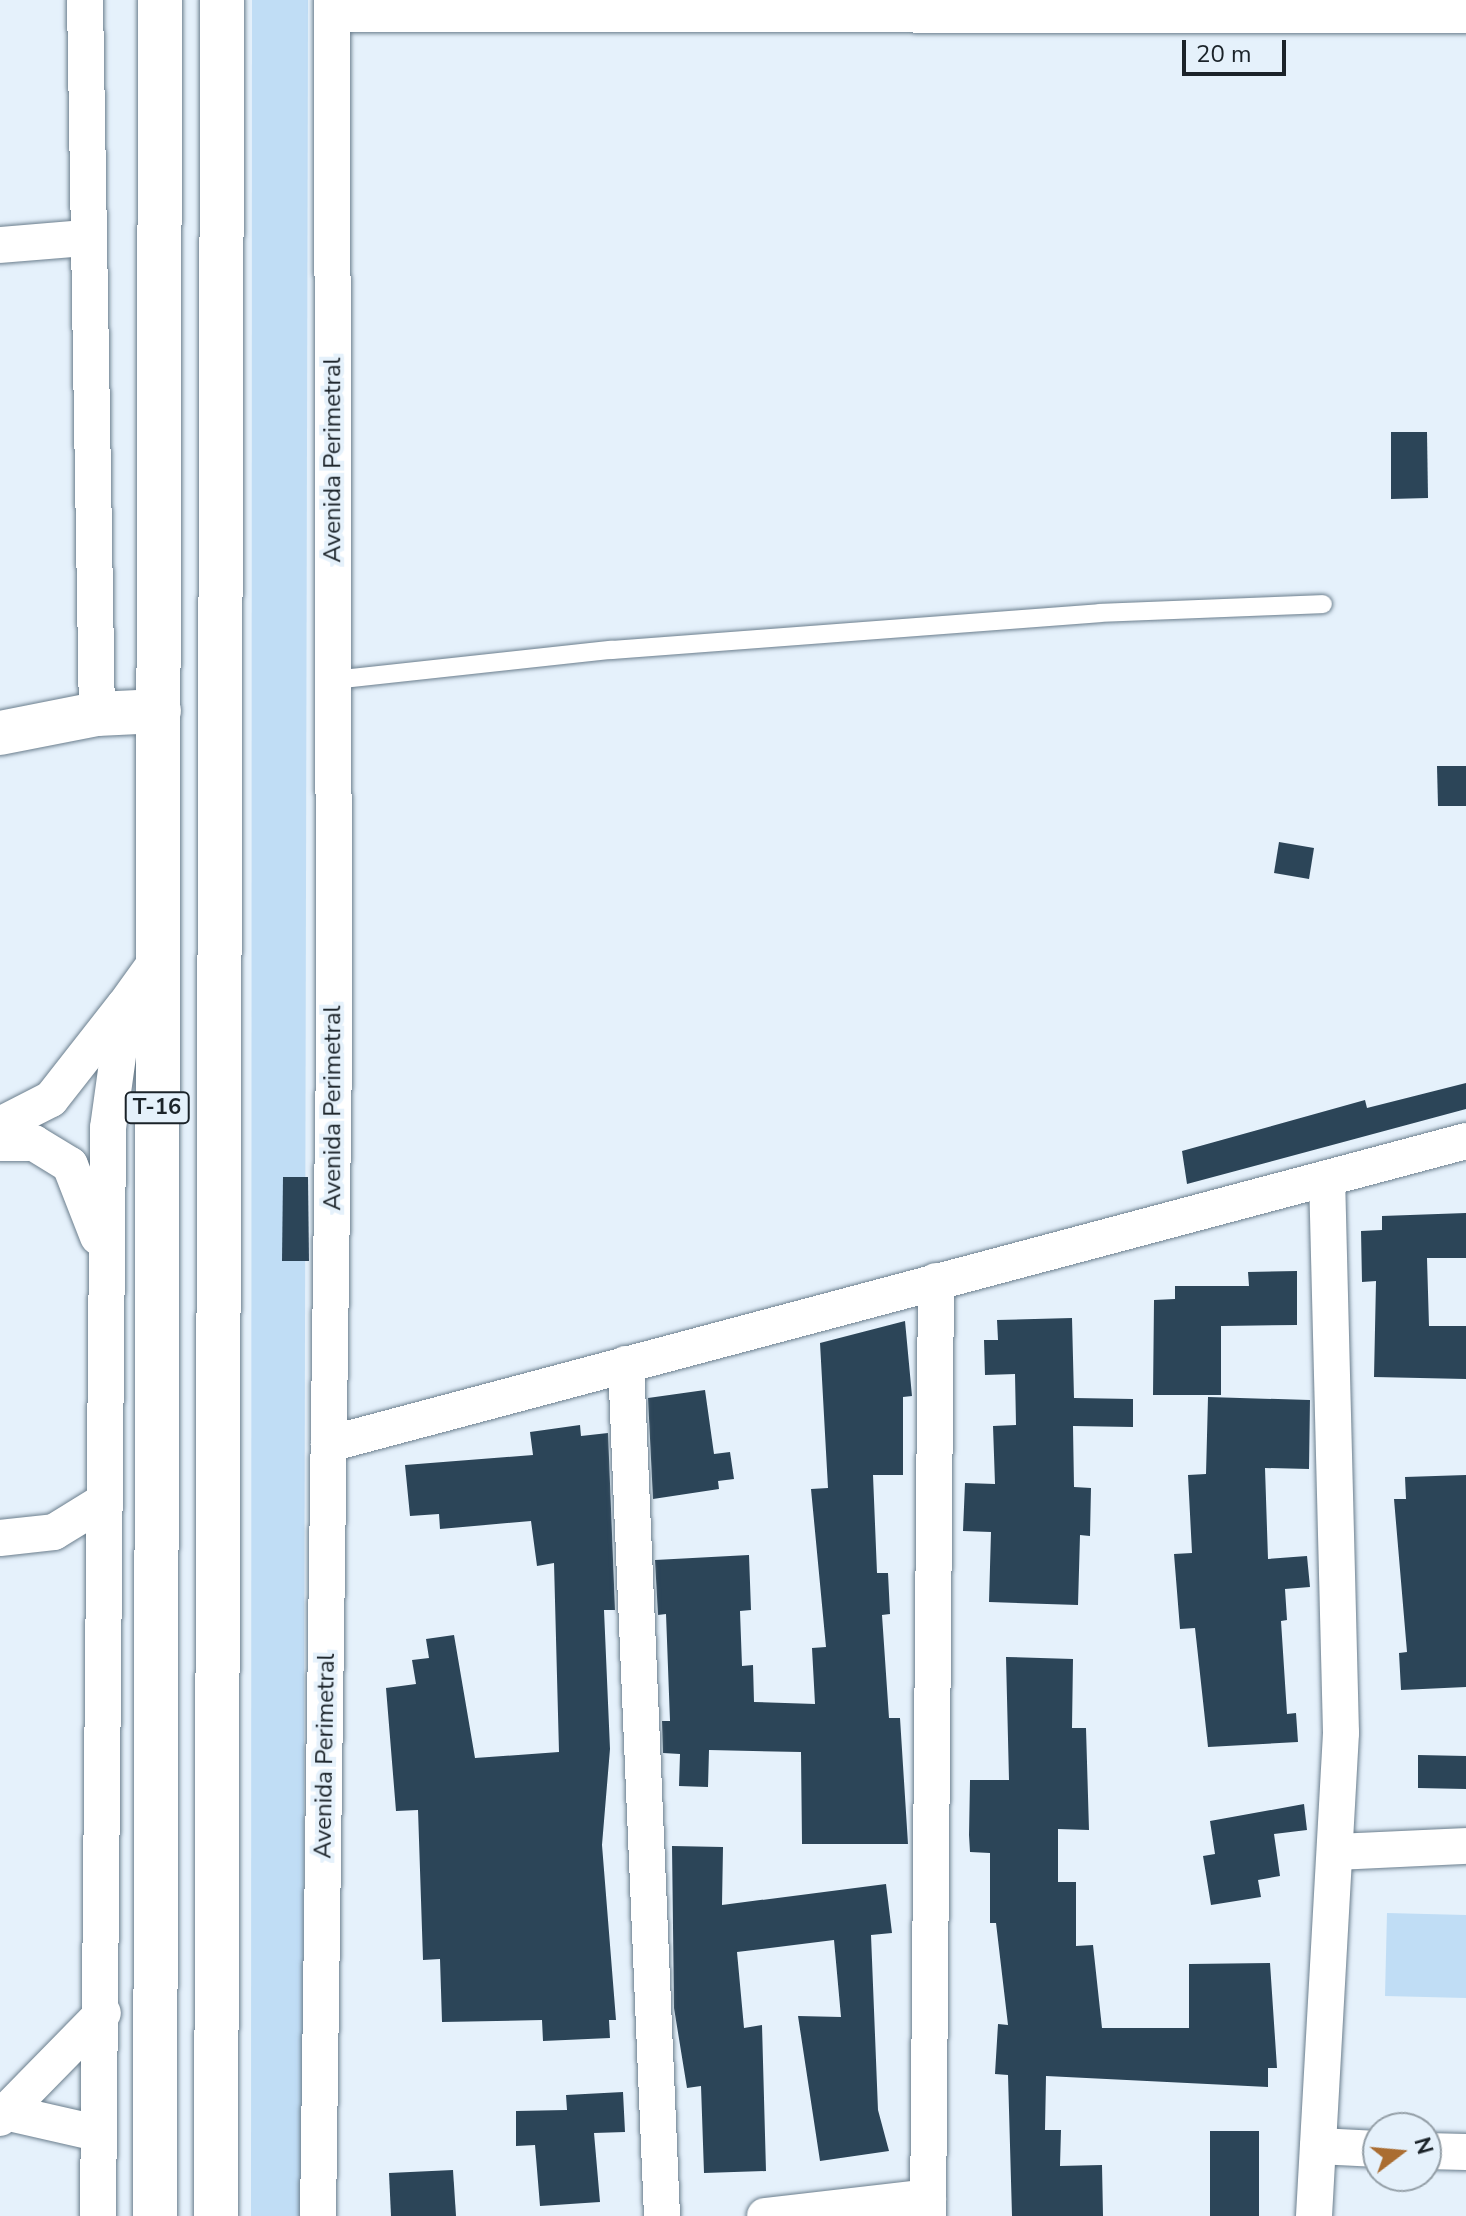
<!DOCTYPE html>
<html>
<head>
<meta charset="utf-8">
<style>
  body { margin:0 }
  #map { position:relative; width:1466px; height:2216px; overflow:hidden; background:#e5f1fb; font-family:"Nunito Sans",sans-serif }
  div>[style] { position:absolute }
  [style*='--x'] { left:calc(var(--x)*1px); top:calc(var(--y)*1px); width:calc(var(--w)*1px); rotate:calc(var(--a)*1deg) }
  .green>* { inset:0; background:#c0ddf5 }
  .building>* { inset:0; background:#2c4558 }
  .roads { filter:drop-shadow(0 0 2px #6b7e8d) drop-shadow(0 0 2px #6b7e8d) }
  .lane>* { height:18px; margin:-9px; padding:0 9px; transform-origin:9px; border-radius:9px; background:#fff }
  .street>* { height:36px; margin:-18px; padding:0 18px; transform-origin:18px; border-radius:18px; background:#fff }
  .secondary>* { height:44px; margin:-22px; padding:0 22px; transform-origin:22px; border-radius:22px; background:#fff }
  .highway>* { height:44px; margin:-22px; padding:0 22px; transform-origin:22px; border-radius:22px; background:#fff }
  span { translate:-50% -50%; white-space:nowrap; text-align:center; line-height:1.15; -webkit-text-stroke:8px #e5f1fb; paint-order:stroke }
  .shield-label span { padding:2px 6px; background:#e5f1fb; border:2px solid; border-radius:6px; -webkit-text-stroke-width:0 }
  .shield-label { font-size:22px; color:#1b2329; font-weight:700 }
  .street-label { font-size:24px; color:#1b2329 }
  .north { position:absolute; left:1362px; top:2112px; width:80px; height:80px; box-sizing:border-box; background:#e5f1fb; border:2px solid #949fa7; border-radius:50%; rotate:74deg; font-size:22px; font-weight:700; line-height:32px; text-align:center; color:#1b2329 }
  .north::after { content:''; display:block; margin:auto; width:28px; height:36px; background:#aa6d31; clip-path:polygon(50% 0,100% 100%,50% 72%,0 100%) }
  .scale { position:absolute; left:1182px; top:40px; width:104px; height:36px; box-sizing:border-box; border:4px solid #1b2329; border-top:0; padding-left:10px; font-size:24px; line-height:28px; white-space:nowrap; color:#1b2329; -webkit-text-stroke:6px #e5f1fb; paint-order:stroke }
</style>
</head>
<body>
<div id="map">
  <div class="green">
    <div style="clip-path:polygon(252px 0,308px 0,303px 2216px,251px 2216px)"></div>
    <div style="clip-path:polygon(1387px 1913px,1466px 1915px,1466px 1998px,1385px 1996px)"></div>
  </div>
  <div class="building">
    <div style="clip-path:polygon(1391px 432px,1427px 432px,1428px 498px,1391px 499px)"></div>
    <div style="clip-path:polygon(1437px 766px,1466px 766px,1466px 806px,1438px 806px)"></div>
    <div style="clip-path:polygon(1279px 842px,1314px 848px,1309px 879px,1274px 873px)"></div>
    <div style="clip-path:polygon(1466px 1083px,1466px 1109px,1187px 1184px,1182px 1151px,1365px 1100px,1367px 1108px)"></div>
    <div style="clip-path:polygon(283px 1177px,308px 1177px,309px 1261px,282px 1261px)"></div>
    <div style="clip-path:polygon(1466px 1213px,1466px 1258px,1427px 1258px,1429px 1326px,1466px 1326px,1466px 1379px,1374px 1377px,1376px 1281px,1362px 1282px,1361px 1231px,1382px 1230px,1382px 1216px)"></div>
    <div style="clip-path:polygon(1297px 1271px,1297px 1325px,1221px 1326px,1221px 1395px,1153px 1395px,1154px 1300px,1175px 1299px,1175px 1286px,1249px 1286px,1248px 1272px)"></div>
    <div style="clip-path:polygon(1072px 1318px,1074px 1398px,1133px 1399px,1133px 1427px,1073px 1426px,1074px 1487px,1091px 1488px,1090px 1536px,1080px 1535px,1078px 1605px,989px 1602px,991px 1532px,963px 1531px,965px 1483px,995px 1484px,993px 1426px,1016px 1425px,1015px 1374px,985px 1375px,984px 1340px,998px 1340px,997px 1320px)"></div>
    <div style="clip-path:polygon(905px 1321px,912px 1396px,903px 1397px,903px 1475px,873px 1475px,877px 1573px,888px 1573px,890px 1614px,882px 1615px,889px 1718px,900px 1718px,908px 1844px,802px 1844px,801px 1752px,709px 1750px,708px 1787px,679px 1786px,680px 1754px,663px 1753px,662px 1721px,670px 1721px,666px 1614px,658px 1615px,655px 1560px,749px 1555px,751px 1610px,740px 1611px,742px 1666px,753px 1665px,754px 1702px,815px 1704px,812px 1648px,826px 1647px,811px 1489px,828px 1488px,820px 1343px)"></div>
    <div style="clip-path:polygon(705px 1390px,714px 1454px,730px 1452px,734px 1479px,718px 1481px,719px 1489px,653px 1499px,648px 1398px)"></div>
    <div style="clip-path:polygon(1208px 1397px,1310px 1400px,1309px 1469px,1265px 1468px,1268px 1559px,1307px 1556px,1310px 1587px,1285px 1589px,1287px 1620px,1281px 1621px,1287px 1714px,1296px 1713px,1298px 1742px,1208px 1747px,1195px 1628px,1180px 1629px,1174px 1554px,1192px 1553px,1188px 1475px,1206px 1474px)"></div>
    <div style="clip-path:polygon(580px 1425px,581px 1436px,608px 1433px,615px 1610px,604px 1610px,610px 1749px,602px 1845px,616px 2020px,609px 2020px,610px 2038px,543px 2041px,542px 2020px,442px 2022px,440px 1959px,423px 1960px,418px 1810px,396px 1811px,386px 1688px,416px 1684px,412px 1660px,429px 1658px,426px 1639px,454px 1635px,475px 1758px,559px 1752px,554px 1563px,537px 1566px,531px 1521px,440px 1529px,439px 1514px,410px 1516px,405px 1465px,533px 1455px,530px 1432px)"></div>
    <div style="clip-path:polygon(1466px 1475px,1466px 1687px,1401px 1690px,1399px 1653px,1407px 1652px,1394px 1499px,1406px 1499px,1405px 1477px)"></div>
    <div style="clip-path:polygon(1006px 1657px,1073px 1659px,1072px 1728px,1086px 1728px,1089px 1830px,1058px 1829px,1058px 1882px,1076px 1882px,1076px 1946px,1093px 1945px,1102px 2028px,1189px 2028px,1189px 1964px,1270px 1963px,1277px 2068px,1268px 2068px,1268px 2087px,1046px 2076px,1045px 2130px,1061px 2130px,1060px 2166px,1102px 2165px,1103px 2216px,1012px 2216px,1008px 2075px,995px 2074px,998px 2024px,1008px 2025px,996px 1923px,990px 1923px,990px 1853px,970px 1852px,969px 1835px,970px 1780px,1009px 1780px)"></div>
    <div style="clip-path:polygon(1418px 1755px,1466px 1756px,1466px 1789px,1418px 1788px)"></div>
    <div style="clip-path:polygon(1304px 1804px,1307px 1830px,1274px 1834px,1280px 1876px,1258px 1880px,1261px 1897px,1211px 1905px,1203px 1856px,1215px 1854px,1210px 1821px)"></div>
    <div style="clip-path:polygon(672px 1846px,723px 1847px,722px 1905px,886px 1884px,892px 1933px,871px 1935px,878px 2110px,889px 2151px,820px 2161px,798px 2016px,841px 2017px,834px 1940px,737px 1952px,744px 2028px,762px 2025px,766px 2171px,704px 2173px,701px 2086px,687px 2088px,674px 2008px)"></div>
    <div style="clip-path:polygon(623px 2092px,625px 2132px,594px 2133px,600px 2202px,540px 2206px,535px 2145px,516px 2146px,516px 2111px,567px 2110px,566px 2095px)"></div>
    <div style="clip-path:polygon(1210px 2131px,1259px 2131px,1259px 2216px,1210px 2216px)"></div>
    <div style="clip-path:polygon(453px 2170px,456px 2216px,391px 2216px,389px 2173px)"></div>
  </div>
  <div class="roads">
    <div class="lane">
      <div style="--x:333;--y:680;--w:280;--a:-6.2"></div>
      <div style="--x:611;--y:650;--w:490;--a:-4.3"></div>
      <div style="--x:1100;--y:613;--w:223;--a:-2.3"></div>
    </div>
    <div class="street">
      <div style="--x:85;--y:0;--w:714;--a:89.04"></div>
      <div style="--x:332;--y:14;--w:1134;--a:0.05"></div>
      <div style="--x:0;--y:245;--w:85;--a:-4.7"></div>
      <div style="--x:0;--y:1125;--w:57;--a:-27"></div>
      <div style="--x:51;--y:1099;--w:118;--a:-51.9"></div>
      <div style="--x:0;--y:1143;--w:34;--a:0"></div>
      <div style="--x:34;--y:1143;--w:42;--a:31.4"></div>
      <div style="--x:70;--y:1165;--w:77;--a:68.7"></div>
      <div style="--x:626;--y:1364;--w:853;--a:87.58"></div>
      <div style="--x:329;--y:1444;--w:1177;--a:-14.92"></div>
      <div style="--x:0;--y:1538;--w:54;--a:-6.3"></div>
      <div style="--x:54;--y:1532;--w:57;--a:-31.5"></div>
      <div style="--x:1338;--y:1852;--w:128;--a:-2.7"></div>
      <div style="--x:9;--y:2113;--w:90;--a:12.8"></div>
      <div style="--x:0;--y:2118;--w:147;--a:-45.6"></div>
      <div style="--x:1318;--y:2146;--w:60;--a:2.9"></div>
      <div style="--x:1426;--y:2151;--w:40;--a:1.4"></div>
      <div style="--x:98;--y:2216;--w:1088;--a:-89.47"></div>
      <div style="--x:108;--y:1128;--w:124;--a:-82.1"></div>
      <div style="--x:125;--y:1005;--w:57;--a:-54.3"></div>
      <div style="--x:318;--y:2216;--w:1165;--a:-89.21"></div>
      <div style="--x:334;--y:1051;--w:1051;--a:-90.11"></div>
      <div style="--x:765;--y:2216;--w:164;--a:-6.6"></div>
      <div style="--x:928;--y:2216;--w:935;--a:-89.51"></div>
      <div style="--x:1314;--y:2216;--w:484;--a:-86.8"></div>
      <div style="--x:1341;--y:1733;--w:555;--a:-91.44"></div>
    </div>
    <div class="secondary">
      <div style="--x:0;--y:733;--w:99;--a:-11.1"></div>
      <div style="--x:97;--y:714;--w:62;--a:-2.8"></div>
    </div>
    <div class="highway">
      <div style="--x:155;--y:2216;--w:2216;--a:-89.87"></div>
      <div style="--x:216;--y:2216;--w:2216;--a:-89.84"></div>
    </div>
  </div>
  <div class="shield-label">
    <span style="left:157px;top:1108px">T-16</span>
  </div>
  <div class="street-label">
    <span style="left:333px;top:460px;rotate:-90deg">Avenida Perimetral</span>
    <span style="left:333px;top:1108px;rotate:-90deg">Avenida Perimetral</span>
    <span style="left:325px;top:1756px;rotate:-89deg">Avenida Perimetral</span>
  </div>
  <div class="north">N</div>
  <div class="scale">20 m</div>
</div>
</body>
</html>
